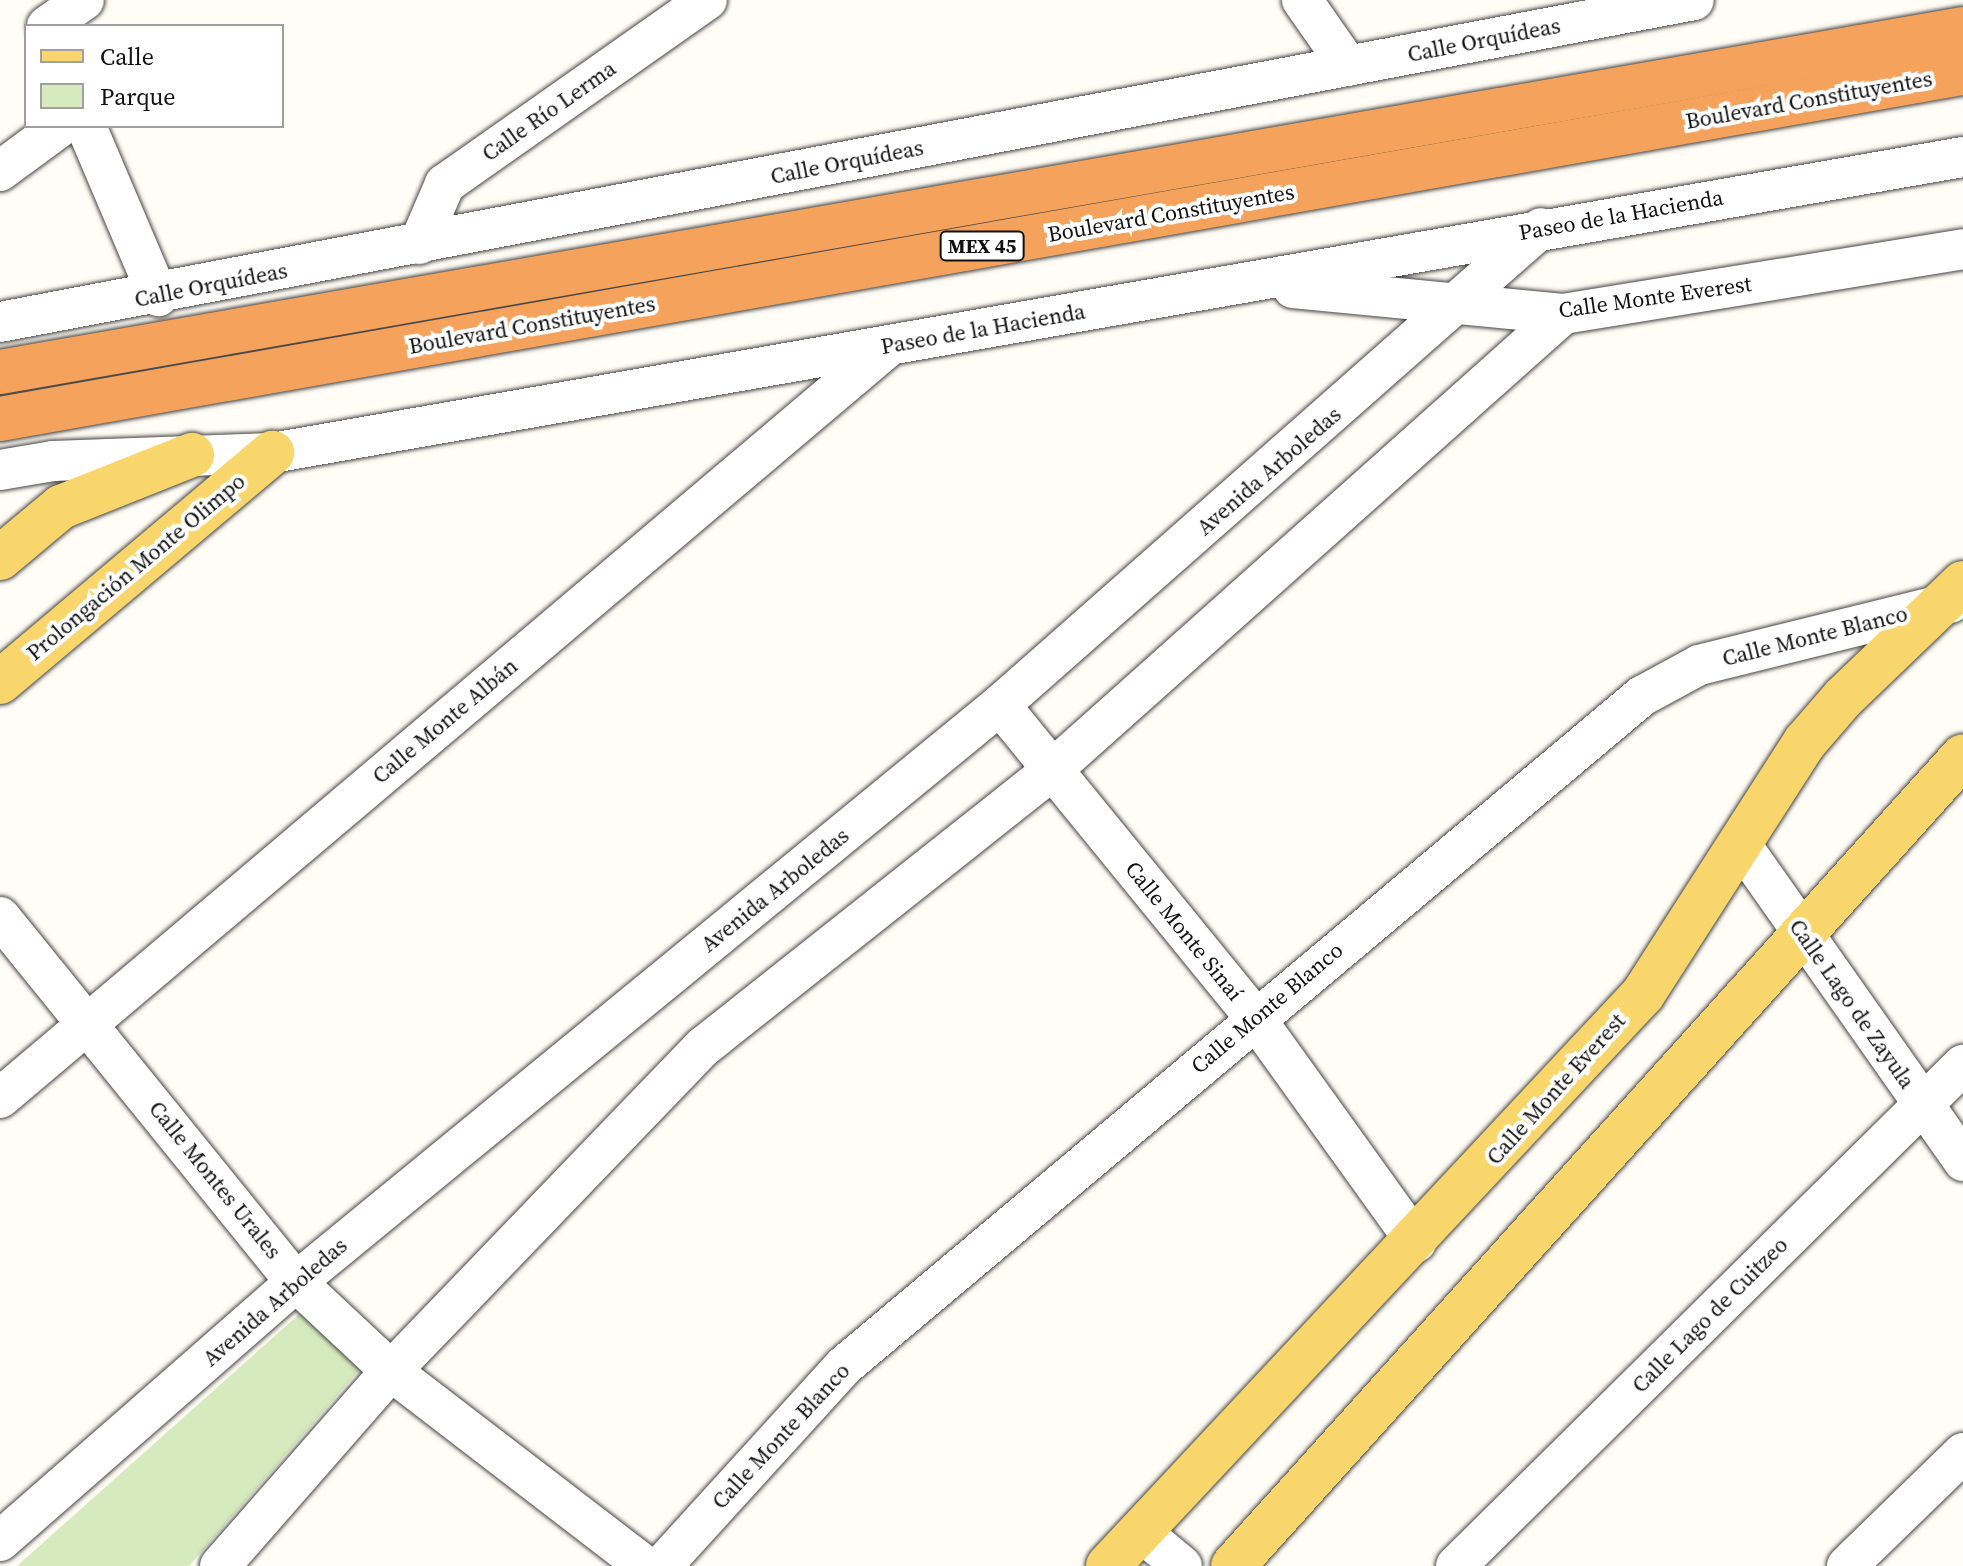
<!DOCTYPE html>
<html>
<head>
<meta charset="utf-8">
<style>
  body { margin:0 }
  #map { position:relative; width:1963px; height:1566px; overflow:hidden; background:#fffdf5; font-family:"Source Serif 4",serif }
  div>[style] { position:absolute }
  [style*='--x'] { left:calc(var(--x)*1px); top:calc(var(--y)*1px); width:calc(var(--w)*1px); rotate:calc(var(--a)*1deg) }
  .green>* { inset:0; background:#d5ebbd }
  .roads { filter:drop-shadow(0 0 2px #444) drop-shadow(0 0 2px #444) }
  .minor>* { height:40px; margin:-20px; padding:0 20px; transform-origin:20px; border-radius:20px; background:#fff }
  .major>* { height:44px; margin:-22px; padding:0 22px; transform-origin:22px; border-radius:22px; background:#f9d66b }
  .highway>* { height:44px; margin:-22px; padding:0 22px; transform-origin:22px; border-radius:22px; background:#f5a25d }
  span { translate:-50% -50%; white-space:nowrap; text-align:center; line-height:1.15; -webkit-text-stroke:8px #fff; paint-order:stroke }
  .shield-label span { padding:2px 6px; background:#fff; border:2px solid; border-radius:6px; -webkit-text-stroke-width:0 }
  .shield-label { font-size:20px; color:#111; font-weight:700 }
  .street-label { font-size:22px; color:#111 }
  .legend { position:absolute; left:24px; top:24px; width:260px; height:104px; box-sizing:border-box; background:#fff; border:2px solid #a0a0a0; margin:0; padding:10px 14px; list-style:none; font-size:24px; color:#111 }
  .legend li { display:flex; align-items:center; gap:16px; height:40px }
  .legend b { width:40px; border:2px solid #a0a0a0 }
</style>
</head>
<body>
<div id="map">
  <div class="green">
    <div style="clip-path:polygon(305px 1309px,367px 1361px,189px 1566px,17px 1566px)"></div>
  </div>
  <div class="roads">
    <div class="minor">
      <div style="--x:1302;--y:0;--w:80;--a:55.1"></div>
      <div style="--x:47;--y:26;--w:45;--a:-35.1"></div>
      <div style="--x:86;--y:126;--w:185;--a:67"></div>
      <div style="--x:0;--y:171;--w:76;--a:-36.4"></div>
      <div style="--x:419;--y:244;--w:65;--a:-66.6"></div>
      <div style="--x:445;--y:184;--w:320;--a:-35.1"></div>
      <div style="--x:1293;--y:288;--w:271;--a:5.5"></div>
      <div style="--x:1563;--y:314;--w:405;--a:-9.2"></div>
      <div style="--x:0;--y:322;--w:1724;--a:-10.76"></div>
      <div style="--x:0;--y:470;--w:54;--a:-9.6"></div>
      <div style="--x:53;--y:461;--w:219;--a:-2.1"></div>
      <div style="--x:272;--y:453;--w:1717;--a:-9.93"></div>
      <div style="--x:1000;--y:705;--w:404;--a:50.8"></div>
      <div style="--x:1255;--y:1018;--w:276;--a:54.3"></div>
      <div style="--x:1742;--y:846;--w:385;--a:54.9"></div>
      <div style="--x:0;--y:917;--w:470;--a:51"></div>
      <div style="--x:296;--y:1282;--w:130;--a:43.1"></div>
      <div style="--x:391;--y:1371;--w:320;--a:37.5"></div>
      <div style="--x:0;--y:1098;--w:1164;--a:-40.23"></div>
      <div style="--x:1141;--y:1532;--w:53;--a:39.7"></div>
      <div style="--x:0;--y:1541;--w:393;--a:-41.2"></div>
      <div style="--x:296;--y:1282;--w:910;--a:-39.34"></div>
      <div style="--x:1000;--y:705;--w:721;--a:-41.4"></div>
      <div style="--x:220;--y:1566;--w:259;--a:-48.8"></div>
      <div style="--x:391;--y:1371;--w:450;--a:-46.1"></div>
      <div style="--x:703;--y:1047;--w:446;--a:-38.4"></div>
      <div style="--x:1052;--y:770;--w:685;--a:-41.74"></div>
      <div style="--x:662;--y:1566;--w:270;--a:-47.7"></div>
      <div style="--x:844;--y:1366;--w:1042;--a:-40.02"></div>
      <div style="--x:1642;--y:696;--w:65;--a:-28.5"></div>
      <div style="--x:1699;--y:665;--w:259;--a:-13.9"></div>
      <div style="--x:1456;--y:1566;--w:713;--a:-44.66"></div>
      <div style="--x:1847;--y:1566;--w:162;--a:-44.2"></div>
    </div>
    <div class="major">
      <div style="--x:0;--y:558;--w:80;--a:-39.9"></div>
      <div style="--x:61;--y:507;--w:141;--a:-21.7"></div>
      <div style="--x:0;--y:682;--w:356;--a:-40.1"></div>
      <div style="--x:1108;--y:1566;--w:783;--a:-46.91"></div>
      <div style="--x:1643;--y:994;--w:300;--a:-57.3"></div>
      <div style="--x:1805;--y:742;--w:58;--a:-49.2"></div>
      <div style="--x:1843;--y:698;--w:166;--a:-43.8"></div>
      <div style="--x:1233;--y:1566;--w:1090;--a:-47.97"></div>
    </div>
    <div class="highway">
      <div style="--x:0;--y:372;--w:1993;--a:-9.91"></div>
      <div style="--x:0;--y:419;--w:1993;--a:-10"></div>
    </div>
  </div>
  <div class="shield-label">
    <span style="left:982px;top:246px">MEX 45</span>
  </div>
  <div class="street-label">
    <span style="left:1484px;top:40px;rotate:-11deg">Calle Orquídeas</span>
    <span style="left:1809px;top:100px;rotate:-10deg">Boulevard Constituyentes</span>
    <span style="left:549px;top:111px;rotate:-35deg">Calle Río Lerma</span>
    <span style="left:847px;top:162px;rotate:-11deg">Calle Orquídeas</span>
    <span style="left:1171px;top:213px;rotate:-10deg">Boulevard Constituyentes</span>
    <span style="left:1621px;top:215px;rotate:-10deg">Paseo de la Hacienda</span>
    <span style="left:211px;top:285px;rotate:-11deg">Calle Orquídeas</span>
    <span style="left:1655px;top:297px;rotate:-8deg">Calle Monte Everest</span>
    <span style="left:532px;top:325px;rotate:-10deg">Boulevard Constituyentes</span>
    <span style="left:983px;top:329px;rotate:-10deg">Paseo de la Hacienda</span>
    <span style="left:1269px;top:471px;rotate:-41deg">Avenida Arboledas</span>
    <span style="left:136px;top:567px;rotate:-40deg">Prolongación Monte Olimpo</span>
    <span style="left:1815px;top:636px;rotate:-14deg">Calle Monte Blanco</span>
    <span style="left:445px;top:721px;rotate:-40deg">Calle Monte Albán</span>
    <span style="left:775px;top:890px;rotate:-39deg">Avenida Arboledas</span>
    <span style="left:1184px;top:931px;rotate:51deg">Calle Monte Sinaí</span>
    <span style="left:1852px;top:1004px;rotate:55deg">Calle Lago de Zayula</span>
    <span style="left:1267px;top:1008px;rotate:-40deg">Calle Monte Blanco</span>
    <span style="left:1556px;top:1089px;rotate:-48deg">Calle Monte Everest</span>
    <span style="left:215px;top:1180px;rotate:51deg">Calle Montes Urales</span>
    <span style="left:275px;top:1302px;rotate:-41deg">Avenida Arboledas</span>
    <span style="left:1710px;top:1315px;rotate:-45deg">Calle Lago de Cuitzeo</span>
    <span style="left:781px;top:1436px;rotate:-47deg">Calle Monte Blanco</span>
  </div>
  <ul class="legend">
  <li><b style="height:10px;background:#f9d66b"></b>Calle</li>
  <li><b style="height:22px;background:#d5ebbd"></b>Parque</li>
  </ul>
</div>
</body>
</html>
